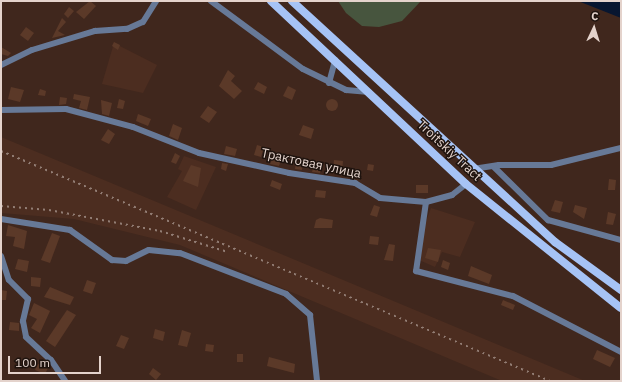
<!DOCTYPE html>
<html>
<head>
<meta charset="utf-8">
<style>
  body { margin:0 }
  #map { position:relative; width:622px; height:382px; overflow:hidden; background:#40271d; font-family:"IBM Plex Sans",sans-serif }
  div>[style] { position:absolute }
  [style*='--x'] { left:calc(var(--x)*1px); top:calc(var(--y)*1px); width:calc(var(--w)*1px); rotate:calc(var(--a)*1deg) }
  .built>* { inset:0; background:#4c2d20 }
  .green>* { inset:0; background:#47553e }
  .water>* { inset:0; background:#081630 }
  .building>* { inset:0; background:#5b3928 }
  .round { border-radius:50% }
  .minor>* { height:6px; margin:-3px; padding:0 3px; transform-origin:3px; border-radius:3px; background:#677997 }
  .major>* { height:8px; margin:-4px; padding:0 4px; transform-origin:4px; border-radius:4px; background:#a6c3f5 }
  .rail>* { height:2px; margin-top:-1px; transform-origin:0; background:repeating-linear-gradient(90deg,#927d74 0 2px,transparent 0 6px) }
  span { translate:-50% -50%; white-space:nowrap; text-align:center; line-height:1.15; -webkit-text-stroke:3px #1e130e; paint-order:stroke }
  .street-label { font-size:13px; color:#e4d3cc }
  .frame { position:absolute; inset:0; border:2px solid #e4d3cc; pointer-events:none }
  .north { position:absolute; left:574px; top:8px; width:40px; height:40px; -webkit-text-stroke:3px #1e130e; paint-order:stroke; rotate:4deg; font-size:11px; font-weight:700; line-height:16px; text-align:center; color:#e4d3cc }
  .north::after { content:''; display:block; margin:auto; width:14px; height:18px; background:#e4d3cc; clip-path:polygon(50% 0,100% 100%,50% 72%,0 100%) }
  .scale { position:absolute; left:8px; top:356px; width:93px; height:18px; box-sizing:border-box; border:2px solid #e4d3cc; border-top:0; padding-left:5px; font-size:12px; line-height:14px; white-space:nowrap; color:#e4d3cc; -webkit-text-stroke:3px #1e130e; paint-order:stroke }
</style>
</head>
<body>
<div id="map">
  <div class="built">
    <div style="clip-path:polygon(114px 43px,157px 65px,143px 93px,102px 84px)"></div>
    <div style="clip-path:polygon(1px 137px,585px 381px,502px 381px,180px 245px,74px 219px,1px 213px)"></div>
    <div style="clip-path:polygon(184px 156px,216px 167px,196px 210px,167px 197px,182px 171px,178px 169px)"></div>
    <div style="clip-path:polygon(431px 208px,475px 222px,460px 257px,442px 252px,435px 267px,419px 260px,423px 230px)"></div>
  </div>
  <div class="green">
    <div style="clip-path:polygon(338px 1px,421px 1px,402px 21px,379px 27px,362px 26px,346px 13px)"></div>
  </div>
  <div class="water">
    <div style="clip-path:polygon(578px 1px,621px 1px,621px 18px)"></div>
  </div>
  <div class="building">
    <div style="clip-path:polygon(90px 1px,96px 6px,84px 19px,76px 12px)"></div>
    <div style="clip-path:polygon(69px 7px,74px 11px,68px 18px,64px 14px)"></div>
    <div style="clip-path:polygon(62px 18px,66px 22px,58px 31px,65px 35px,52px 38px)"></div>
    <div style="clip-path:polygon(26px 27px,34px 33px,28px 41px,20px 35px)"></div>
    <div style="clip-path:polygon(114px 42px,120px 45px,118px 50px,112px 46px)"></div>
    <div style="clip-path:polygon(1px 47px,11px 53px,8px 56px,1px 54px)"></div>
    <div style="clip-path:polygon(228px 70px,235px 76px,231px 81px,242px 91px,234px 99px,219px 86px)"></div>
    <div style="clip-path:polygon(258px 82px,267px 87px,264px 94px,254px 89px)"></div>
    <div style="clip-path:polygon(288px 86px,296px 90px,292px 100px,283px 96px)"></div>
    <div style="clip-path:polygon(11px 87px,24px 90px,20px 102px,8px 99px)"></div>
    <div style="clip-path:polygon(40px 89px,46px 91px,45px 96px,38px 95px)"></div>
    <div style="clip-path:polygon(74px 94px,90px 97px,87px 110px,79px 108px,81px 101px,73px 99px)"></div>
    <div style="clip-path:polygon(60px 97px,67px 98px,66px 104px,59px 105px)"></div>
    <div class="round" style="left:326px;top:99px;width:12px;height:12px"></div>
    <div style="clip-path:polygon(119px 99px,125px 101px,123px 109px,117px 108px)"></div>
    <div style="clip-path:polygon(101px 100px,112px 103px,109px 116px,102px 114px)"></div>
    <div style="clip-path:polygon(208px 106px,217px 112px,209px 123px,200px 117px)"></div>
    <div style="clip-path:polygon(138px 114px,151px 119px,148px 126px,136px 121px)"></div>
    <div style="clip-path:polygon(173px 124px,182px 128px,178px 140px,169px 136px)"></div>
    <div style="clip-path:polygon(303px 125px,314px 129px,311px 139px,299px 135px)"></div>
    <div style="clip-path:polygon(108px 129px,115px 134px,109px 144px,101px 140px)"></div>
    <div style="clip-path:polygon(257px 145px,264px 147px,261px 157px,254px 155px)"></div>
    <div style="clip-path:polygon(226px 146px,237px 149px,235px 156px,224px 154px)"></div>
    <div style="clip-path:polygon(175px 153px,180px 156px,176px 164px,171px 162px)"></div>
    <div style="clip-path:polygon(273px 157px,281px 160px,279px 166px,270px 164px)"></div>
    <div style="clip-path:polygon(334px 160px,343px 161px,342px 171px,333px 170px)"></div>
    <div style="clip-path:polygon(296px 162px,303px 163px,302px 170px,295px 169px)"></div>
    <div style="clip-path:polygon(222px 163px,228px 164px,226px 171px,221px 169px)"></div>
    <div style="clip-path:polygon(368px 164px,374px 165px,373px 171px,367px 170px)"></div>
    <div style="clip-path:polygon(191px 165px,201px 168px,198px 187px,183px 181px)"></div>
    <div style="clip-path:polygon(314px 165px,322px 167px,320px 173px,312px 172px)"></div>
    <div style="clip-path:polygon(609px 179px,616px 180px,615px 190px,608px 190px)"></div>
    <div style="clip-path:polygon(272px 180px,282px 184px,280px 190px,270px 186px)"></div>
    <div style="clip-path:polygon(416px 185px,428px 185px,428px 193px,416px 193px)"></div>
    <div style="clip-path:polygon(316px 190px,326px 191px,325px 198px,315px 197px)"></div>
    <div style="clip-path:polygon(555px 200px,563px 202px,560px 213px,551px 211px)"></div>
    <div style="clip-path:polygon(374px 205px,380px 207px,377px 217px,370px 215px)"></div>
    <div style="clip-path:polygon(575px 205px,587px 208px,584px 219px,573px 212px)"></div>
    <div style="clip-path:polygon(608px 212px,616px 214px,613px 225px,606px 224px)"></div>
    <div style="clip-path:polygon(320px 218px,333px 220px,332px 228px,314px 228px,316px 220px)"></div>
    <div style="clip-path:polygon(8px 225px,27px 231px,24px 249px,13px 246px,15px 237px,6px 236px)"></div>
    <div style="clip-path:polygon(52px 233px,60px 236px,50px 263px,41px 260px)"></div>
    <div style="clip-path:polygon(370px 236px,379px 237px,378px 245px,369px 244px)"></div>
    <div style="clip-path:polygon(389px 244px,395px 245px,393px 261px,384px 260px)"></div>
    <div style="clip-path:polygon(428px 248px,441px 250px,438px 262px,425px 258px)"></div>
    <div style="clip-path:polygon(18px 259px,29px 261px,27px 272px,15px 269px)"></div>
    <div style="clip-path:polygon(443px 260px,450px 263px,448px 270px,441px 267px)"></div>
    <div style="clip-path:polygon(471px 266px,492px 275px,489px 284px,468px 276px)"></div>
    <div style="clip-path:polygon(31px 277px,41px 278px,40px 287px,31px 286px)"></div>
    <div style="clip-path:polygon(87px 280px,96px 283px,92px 294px,83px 291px)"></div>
    <div style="clip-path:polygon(50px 287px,74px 297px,70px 305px,44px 297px)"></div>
    <div style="clip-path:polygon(1px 290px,7px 291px,6px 300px,1px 300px)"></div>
    <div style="clip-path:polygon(503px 300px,515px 305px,513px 310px,501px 305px)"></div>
    <div style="clip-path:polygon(34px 303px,50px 311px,40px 333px,31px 328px,37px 319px,29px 315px)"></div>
    <div style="clip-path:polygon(67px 310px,76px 315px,55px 347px,46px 341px)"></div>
    <div style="clip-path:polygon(10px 322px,19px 323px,19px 331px,9px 330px)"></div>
    <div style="clip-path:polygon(155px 329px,165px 332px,163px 341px,153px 338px)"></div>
    <div style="clip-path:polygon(182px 330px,191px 333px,187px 347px,178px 345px)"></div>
    <div style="clip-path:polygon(121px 335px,129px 338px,124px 349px,116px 346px)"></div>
    <div style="clip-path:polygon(206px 344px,214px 345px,213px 352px,205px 351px)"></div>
    <div style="clip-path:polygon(597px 350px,615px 358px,610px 367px,593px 359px)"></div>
    <div style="clip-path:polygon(237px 354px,243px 354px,243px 362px,237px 362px)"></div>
    <div style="clip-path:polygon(269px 357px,295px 364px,294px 373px,267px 366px)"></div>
    <div style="clip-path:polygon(38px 364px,48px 368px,45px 374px,35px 370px)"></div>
    <div style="clip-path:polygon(153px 368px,161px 374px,156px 380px,149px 374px)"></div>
  </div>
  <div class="minor">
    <div style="--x:211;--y:1;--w:114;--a:36.5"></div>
    <div style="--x:303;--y:69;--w:48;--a:26"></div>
    <div style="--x:346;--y:90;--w:23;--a:5"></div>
    <div style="--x:1;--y:65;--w:34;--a:-26"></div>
    <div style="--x:32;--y:50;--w:66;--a:-16.8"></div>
    <div style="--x:95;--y:31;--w:32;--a:-4"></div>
    <div style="--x:127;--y:29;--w:17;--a:-24"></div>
    <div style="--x:143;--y:22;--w:25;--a:-58"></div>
    <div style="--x:329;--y:83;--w:24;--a:-75"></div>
    <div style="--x:1;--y:110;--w:65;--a:-0.9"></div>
    <div style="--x:66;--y:109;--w:69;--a:15"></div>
    <div style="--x:133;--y:127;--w:71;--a:21.5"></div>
    <div style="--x:199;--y:153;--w:92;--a:12.5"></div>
    <div style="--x:289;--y:173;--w:67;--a:8.6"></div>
    <div style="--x:355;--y:183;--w:29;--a:31"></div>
    <div style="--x:380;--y:198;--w:46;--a:5"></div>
    <div style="--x:426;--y:202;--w:70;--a:98.2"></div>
    <div style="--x:416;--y:271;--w:100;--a:14.5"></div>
    <div style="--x:513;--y:296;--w:122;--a:27.4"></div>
    <div style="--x:494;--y:167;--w:76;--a:44.5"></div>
    <div style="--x:548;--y:220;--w:76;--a:15.3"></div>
    <div style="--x:473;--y:169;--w:26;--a:-9"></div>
    <div style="--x:499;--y:165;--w:52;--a:0"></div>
    <div style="--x:551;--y:165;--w:72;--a:-13.7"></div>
    <div style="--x:426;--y:202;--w:27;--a:-15"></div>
    <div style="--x:452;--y:195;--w:18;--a:-38"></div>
    <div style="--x:1;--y:219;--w:70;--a:9.1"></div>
    <div style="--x:70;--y:230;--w:52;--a:35.5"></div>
    <div style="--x:112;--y:260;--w:14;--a:4"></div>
    <div style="--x:126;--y:261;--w:25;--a:-26"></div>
    <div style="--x:149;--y:250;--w:31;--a:6"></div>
    <div style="--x:180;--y:253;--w:114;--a:21.1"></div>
    <div style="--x:286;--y:294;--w:32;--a:41"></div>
    <div style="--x:310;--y:315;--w:66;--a:83.9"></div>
    <div style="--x:1;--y:256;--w:25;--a:72"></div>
    <div style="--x:9;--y:280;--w:27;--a:45"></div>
    <div style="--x:28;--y:299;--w:23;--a:103"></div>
    <div style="--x:23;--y:321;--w:16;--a:79"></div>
    <div style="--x:26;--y:337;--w:34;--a:43"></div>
    <div style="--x:51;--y:360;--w:25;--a:56"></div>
  </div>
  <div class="major">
    <div style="--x:271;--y:1;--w:267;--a:43.2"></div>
    <div style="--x:466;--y:184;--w:198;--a:38.7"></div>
    <div style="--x:292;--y:1;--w:357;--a:42.5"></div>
    <div style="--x:555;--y:242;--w:82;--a:36"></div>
  </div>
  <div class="rail">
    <div style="--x:1;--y:151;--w:595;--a:22.73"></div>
    <div style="--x:1;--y:206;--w:48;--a:4.8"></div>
    <div style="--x:49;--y:210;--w:113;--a:10.7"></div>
    <div style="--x:160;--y:231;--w:71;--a:17.2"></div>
  </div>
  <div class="street-label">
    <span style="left:449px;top:151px;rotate:43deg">Troitskiy Tract</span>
    <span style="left:311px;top:164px;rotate:12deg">Трактовая улица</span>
  </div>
  <div class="frame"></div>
  <div class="north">С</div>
  <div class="scale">100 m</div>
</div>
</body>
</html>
